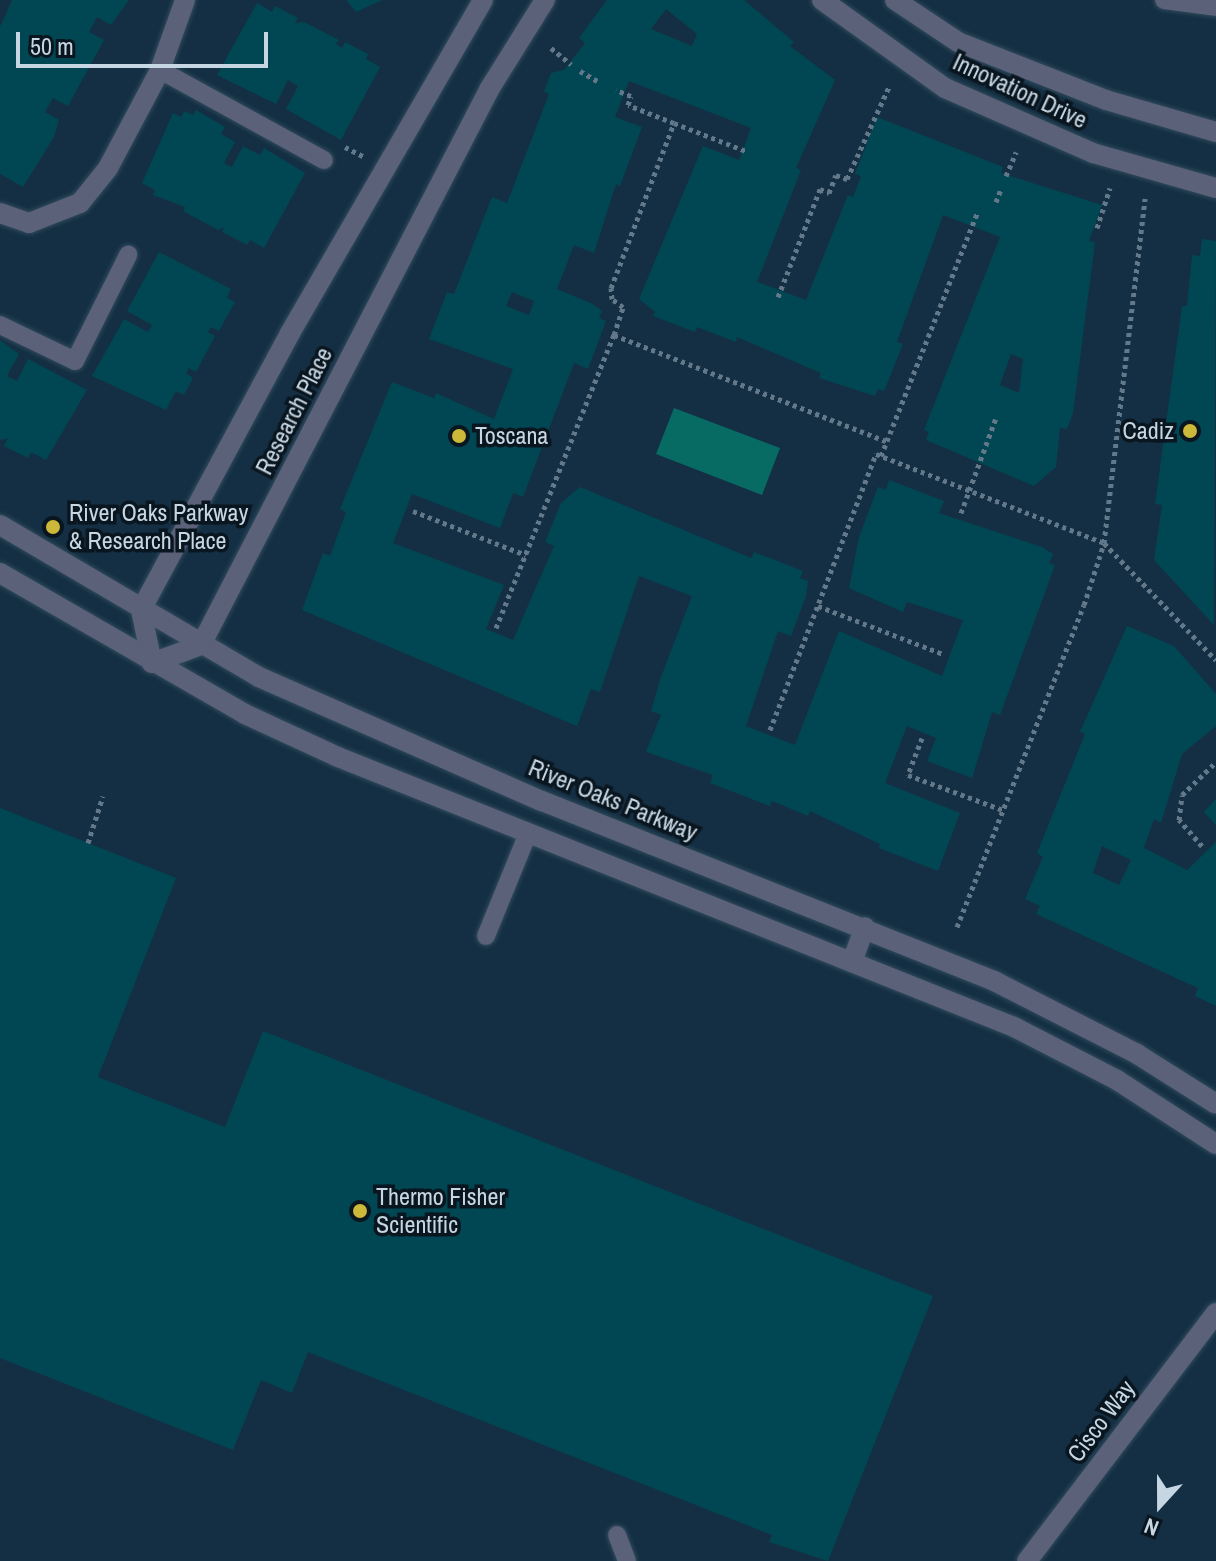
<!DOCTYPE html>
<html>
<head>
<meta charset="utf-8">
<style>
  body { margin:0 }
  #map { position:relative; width:1216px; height:1561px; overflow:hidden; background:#142f43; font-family:"Archivo Narrow",sans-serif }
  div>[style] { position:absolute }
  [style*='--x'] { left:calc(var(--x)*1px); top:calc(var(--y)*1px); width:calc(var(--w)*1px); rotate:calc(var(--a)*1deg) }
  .water>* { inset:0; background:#076b63 }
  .building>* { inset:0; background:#004753 }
  .path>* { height:5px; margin-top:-2.5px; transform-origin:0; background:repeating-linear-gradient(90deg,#63798a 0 4px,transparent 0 8px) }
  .roads { filter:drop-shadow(0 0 2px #304a5c) drop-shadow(0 0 2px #304a5c) }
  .service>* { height:18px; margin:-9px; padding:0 9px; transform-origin:9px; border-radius:9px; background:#5a6178 }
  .minor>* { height:20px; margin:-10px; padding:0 10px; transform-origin:10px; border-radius:10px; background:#5a6178 }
  .tertiary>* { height:20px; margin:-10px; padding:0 10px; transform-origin:10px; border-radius:10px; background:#5a6178 }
  .dots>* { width:22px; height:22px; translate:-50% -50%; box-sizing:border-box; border:4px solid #0a161f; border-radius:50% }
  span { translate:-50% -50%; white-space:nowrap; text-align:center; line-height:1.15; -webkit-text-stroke:7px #0a161f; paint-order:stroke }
  .street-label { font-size:24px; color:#c6d6e2 }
  .poi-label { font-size:24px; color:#c6d6e2 }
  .right { translate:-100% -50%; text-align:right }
  .left { translate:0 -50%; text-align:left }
  .north { position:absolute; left:1120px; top:1465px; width:80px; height:80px; -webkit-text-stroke:6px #0a161f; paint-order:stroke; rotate:201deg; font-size:22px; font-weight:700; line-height:32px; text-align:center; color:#c6d6e2 }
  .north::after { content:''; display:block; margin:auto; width:28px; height:36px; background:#c6d6e2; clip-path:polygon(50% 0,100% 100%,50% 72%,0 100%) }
  .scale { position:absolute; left:16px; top:32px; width:252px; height:36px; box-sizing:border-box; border:4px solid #c6d6e2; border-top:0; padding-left:10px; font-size:24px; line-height:28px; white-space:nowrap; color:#c6d6e2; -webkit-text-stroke:6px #0a161f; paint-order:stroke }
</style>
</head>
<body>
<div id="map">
  <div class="water">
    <div style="clip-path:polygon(674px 408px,780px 448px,762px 495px,656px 454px)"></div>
  </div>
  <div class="building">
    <div style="clip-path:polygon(12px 0,129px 0,111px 25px,97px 17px,89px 32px,104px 40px,68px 106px,53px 98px,45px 112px,59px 120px,54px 137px,23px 187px,0 174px,0 27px)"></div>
    <div style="clip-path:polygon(346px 0,382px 0,356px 12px)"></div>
    <div style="clip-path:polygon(evenodd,607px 0,744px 0,794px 42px,790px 46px,835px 80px,796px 168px,801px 170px,757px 282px,806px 300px,848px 195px,853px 197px,861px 176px,855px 174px,877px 117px,1003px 167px,1001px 173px,1102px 205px,1089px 241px,1095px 242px,1073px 413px,1067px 429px,1060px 428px,1056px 467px,1034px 486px,926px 440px,929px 432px,924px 430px,1000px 237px,943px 215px,897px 342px,903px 344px,884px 391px,878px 389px,875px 396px,819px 378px,821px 373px,737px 337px,736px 342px,697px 327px,695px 332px,653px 316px,655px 312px,639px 299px,703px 146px,739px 160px,751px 128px,629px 81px,615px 117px,642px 127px,620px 186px,616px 184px,594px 253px,574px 245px,557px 289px,593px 304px,602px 311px,599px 318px,606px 321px,588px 369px,574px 363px,523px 497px,513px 493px,500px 528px,412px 494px,393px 543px,504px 585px,486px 629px,513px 640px,554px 546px,545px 542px,561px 503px,580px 487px,751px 558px,754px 552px,803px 571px,800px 578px,808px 581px,806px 596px,791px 636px,778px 631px,746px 726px,795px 745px,839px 631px,942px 676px,963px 620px,907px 602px,903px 612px,849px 588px,859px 537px,878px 487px,886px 490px,889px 480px,944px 501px,939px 513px,1042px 547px,1053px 554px,1049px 563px,1055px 565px,1000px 715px,992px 712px,972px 778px,927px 761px,936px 738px,907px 726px,885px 783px,960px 813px,938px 871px,879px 848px,880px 844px,810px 811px,808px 816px,772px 801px,770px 806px,710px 783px,713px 775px,646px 752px,661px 715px,651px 711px,661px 677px,692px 596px,639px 576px,600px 692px,591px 689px,577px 726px,302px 610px,323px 553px,330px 556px,346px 512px,340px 509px,392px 382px,434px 398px,436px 393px,494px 419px,513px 369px,429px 339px,447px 292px,454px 294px,492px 197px,507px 203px,549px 94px,544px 92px,551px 73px,564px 70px,585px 43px,579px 38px,607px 0,666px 9px,697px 34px,692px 46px,651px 29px,666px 9px,607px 0,512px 292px,534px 301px,529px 315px,506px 306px,512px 292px,607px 0,1011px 354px,1023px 359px,1019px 393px,1000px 385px,1011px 354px)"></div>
    <div style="clip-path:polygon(257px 3px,272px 12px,275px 6px,298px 18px,295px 23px,304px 22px,339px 40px,336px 44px,342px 48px,345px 42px,368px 54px,366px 59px,380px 67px,341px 140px,286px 109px,298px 86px,288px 80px,276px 104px,217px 75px)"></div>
    <div style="clip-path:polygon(196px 110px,225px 127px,221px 134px,235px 142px,224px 163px,232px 167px,243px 146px,260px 155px,264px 148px,305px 173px,264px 248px,250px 240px,247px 245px,222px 232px,224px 227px,218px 230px,183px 211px,185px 207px,153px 195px,155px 190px,142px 183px,173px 113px,181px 117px,184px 111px,193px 115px)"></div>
    <div style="clip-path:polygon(1202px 239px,1216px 241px,1214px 625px,1154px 560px,1162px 505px,1155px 504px,1182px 306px,1187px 306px,1192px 255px,1200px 256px)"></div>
    <div style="clip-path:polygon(159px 252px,231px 289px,227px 298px,235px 302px,219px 331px,211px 327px,208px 332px,215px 336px,196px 372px,189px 368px,186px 373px,193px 378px,184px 395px,176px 391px,166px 410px,92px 376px,124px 319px,148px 332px,152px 325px,127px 311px)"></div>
    <div style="clip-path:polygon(0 340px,19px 354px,7px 376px,17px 381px,28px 359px,87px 390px,46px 460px,31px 452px,28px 458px,4px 446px,8px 438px,0 440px)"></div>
    <div style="clip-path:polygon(evenodd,1127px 626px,1174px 646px,1216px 694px,1216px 726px,1182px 754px,1161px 823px,1154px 819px,1144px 848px,1187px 870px,1216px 842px,1216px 1006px,1195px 996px,1198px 988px,1036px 914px,1040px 906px,1025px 899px,1043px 857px,1037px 853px,1085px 734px,1080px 732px,1127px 626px,1102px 846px,1131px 860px,1119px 885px,1093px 873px,1102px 846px)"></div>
    <div style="clip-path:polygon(1216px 799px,1216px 825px,1204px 812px)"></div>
    <div style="clip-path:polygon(0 808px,176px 878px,98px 1077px,225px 1127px,263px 1031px,933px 1296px,828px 1561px,769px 1542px,772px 1535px,308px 1352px,292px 1393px,261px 1380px,233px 1450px,0 1358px)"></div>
  </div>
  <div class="path">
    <div style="--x:551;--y:48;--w:26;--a:39"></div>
    <div style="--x:580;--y:71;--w:20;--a:30"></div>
    <div style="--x:674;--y:123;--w:77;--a:21.3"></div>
    <div style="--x:345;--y:147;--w:22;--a:27"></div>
    <div style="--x:1006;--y:176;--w:26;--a:-67"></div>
    <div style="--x:996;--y:202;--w:14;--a:-69"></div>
    <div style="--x:1097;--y:228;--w:42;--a:-72"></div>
    <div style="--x:778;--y:297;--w:116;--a:-68.7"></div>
    <div style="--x:820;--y:189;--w:10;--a:24"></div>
    <div style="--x:829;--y:193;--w:19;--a:-69"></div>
    <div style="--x:836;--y:175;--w:12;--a:20"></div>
    <div style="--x:847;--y:179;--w:101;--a:-65.5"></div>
    <div style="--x:614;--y:335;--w:29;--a:-72"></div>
    <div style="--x:623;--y:307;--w:14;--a:-144"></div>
    <div style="--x:612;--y:299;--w:11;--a:-95"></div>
    <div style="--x:611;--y:288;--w:177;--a:-69.1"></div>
    <div style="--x:674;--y:123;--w:49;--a:-158.6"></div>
    <div style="--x:628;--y:105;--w:9;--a:-72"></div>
    <div style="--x:631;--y:96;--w:16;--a:-158"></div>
    <div style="--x:881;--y:456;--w:261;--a:-68.4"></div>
    <div style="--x:413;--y:511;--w:121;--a:21.3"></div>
    <div style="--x:961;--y:513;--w:101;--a:-69.8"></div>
    <div style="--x:818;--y:606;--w:134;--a:21"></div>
    <div style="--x:496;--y:628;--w:316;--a:-68.1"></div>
    <div style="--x:614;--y:335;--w:292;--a:21.3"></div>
    <div style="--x:770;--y:730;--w:296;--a:-69"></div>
    <div style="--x:876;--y:454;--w:245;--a:21.3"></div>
    <div style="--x:1104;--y:543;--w:162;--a:46.3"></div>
    <div style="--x:922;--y:738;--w:40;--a:111"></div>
    <div style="--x:908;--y:775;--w:101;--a:20.2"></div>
    <div style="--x:88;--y:843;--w:49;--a:-72.3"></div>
    <div style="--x:1202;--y:846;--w:35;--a:-131"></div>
    <div style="--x:1179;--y:820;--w:25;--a:-83"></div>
    <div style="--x:1182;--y:795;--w:47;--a:-44.1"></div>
    <div style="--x:957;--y:927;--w:346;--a:-68.5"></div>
    <div style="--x:1084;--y:605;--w:65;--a:-72.1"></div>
    <div style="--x:1104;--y:543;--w:347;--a:-83.2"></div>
  </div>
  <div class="roads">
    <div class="service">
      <div style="--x:1164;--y:0;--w:52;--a:7.7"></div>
      <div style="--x:160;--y:70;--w:187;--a:28.8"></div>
      <div style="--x:0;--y:325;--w:83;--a:25.6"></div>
      <div style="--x:75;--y:361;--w:119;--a:-63.4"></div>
      <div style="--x:486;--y:936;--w:111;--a:-67.8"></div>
      <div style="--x:617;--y:1535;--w:28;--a:69"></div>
    </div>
    <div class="minor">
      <div style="--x:822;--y:0;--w:151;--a:35.6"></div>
      <div style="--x:945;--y:88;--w:162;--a:23.7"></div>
      <div style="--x:1093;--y:153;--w:128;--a:15.9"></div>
      <div style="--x:895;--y:0;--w:76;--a:33.7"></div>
      <div style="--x:958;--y:42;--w:159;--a:21.4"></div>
      <div style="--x:1106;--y:100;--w:115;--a:16.2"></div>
      <div style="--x:0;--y:213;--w:31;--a:19"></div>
      <div style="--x:29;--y:223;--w:55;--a:-21.4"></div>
      <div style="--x:80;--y:203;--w:45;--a:-51.3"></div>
      <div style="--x:108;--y:168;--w:111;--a:-62"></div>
      <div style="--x:160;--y:70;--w:74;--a:-70.3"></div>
    </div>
    <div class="tertiary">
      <div style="--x:0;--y:525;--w:300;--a:30.4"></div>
      <div style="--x:259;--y:677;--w:309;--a:23.7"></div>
      <div style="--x:542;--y:801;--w:487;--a:21.7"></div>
      <div style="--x:994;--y:981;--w:161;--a:27"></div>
      <div style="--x:1137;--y:1054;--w:93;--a:32.3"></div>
      <div style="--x:0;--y:573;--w:283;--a:29.9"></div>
      <div style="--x:245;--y:714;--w:102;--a:24.8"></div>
      <div style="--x:338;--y:757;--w:728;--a:21.77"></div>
      <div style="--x:1014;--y:1027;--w:116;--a:27.2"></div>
      <div style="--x:1117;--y:1080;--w:118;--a:32.9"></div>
      <div style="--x:152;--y:663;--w:52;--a:-20.2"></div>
      <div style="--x:201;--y:645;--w:628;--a:-62.58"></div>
      <div style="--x:490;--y:88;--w:104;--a:-58"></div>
      <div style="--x:152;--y:663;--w:54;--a:-101.7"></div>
      <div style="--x:141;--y:610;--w:315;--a:-61.7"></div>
      <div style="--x:290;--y:333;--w:385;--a:-59.9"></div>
      <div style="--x:852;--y:962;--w:37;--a:-70"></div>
      <div style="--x:1027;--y:1561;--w:312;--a:-52.7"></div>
    </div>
  </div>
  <div class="dots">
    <div style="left:1190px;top:431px;background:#ccb939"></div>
    <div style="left:459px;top:436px;background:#ccb939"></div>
    <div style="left:53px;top:527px;background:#ccb939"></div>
    <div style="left:360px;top:1211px;background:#ccb939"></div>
  </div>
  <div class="street-label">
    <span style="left:1020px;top:91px;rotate:25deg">Innovation Drive</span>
    <span style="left:294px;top:411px;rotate:-63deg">Research Place</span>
    <span style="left:613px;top:800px;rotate:22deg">River Oaks Parkway</span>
    <span style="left:1101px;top:1421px;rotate:-53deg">Cisco Way</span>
  </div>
  <div class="poi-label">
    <span class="right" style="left:1174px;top:431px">Cadiz</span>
    <span class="left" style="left:475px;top:436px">Toscana</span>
    <span class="left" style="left:69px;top:527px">River Oaks Parkway<br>&amp; Research Place</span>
    <span class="left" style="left:376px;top:1211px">Thermo Fisher<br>Scientific</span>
  </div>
  <div class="north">N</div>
  <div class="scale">50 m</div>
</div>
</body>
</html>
